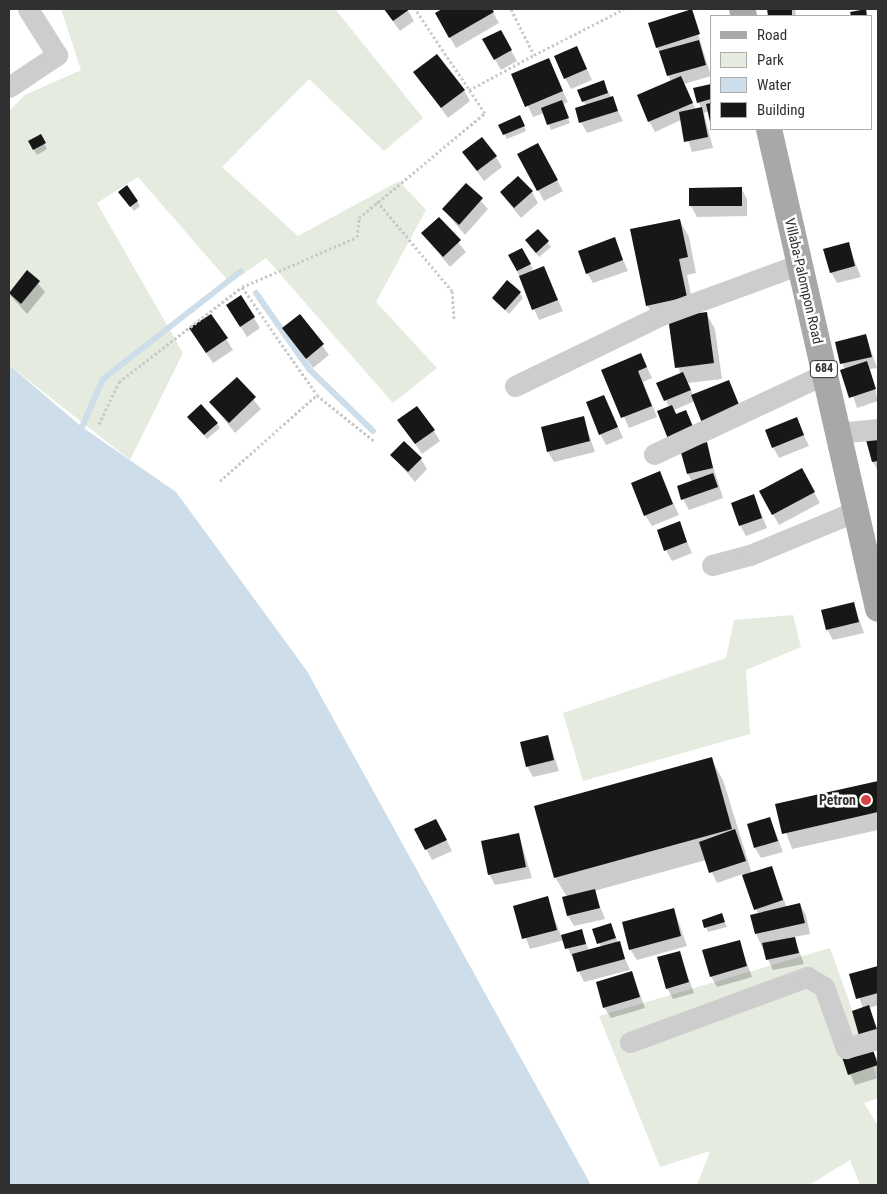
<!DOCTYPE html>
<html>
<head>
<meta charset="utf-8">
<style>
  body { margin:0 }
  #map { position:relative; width:887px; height:1194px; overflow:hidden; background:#fff; font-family:"Roboto Condensed",sans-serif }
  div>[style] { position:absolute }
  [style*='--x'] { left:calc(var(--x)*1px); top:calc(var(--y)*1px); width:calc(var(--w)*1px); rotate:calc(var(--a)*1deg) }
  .green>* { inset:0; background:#e5ebdf }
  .water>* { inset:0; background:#cddde9 }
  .shadow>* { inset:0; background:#0003 }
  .stream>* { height:6px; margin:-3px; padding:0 3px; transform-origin:3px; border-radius:3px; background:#cddde9 }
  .building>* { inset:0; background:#171717 }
  .path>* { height:3px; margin-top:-1.5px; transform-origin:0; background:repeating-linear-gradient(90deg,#cacaca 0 2.5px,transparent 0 5px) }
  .minor>* { height:21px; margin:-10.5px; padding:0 10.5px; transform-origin:10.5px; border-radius:10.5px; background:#cdcdcd }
  .major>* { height:26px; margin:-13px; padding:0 13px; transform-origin:13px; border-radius:13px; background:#a8a8a8 }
  .dots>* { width:14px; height:14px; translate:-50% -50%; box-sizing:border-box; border:2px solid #fff; border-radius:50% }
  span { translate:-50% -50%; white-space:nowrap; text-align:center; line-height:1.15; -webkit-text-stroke:5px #fff; paint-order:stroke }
  .shield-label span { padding:1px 4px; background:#fff; border:1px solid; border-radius:4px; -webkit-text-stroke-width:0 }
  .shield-label { font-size:12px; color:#303030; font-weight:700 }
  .street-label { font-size:14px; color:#303030 }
  .poi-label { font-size:14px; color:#303030; font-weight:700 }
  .right { translate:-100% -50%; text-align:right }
  .frame { position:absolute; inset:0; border:10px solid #303030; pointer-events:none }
  .legend { position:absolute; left:710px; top:15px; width:162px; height:115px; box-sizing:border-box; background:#fff; border:1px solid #acacac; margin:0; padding:6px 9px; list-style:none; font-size:15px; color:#303030 }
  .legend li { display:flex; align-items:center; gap:10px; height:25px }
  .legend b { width:25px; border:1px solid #acacac }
</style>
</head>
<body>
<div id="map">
  <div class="green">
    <div style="clip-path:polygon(61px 9px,335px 9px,423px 118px,384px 151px,309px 79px,222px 167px,298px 236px,399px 181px,426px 210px,376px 302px,437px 368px,393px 403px,266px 258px,230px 283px,138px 177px,97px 203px,183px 353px,130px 460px,9px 365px,9px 111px,25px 95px,81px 70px)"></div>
    <div style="clip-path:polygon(793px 615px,801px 647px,746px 670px,750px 734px,583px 781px,563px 713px,726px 658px,734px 620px)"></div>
    <div style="clip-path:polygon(830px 948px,878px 1082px,878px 1098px,864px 1103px,878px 1126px,878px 1185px,860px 1185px,850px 1160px,809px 1185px,697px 1185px,710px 1151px,660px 1167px,599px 1016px)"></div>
  </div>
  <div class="water">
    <div style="clip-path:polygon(9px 365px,82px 427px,176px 492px,307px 671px,591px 1185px,9px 1185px)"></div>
  </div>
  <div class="shadow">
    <div style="clip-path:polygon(384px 9px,407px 9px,414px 21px,400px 31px)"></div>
    <div style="clip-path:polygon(445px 9px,491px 9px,499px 23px,456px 48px,436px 14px)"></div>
    <div style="clip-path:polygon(768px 9px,795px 9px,796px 16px,769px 16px)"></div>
    <div style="clip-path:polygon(691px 11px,711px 76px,684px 84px,696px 110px,702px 109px,698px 102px,711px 85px,711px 120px,709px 111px,704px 113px,713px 148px,692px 152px,681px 120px,655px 132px,649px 121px,671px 82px,657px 47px)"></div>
    <div style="clip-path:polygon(500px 31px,517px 61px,501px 70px,484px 40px)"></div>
    <div style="clip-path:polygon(582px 58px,592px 80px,571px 89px,565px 78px)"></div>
    <div style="clip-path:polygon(548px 60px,568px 102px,563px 104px,570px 123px,551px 130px,544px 113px,533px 117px,513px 74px)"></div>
    <div style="clip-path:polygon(415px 72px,464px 90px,470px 101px,448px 118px)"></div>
    <div style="clip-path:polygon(606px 87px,623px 121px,587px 133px,581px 122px,586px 106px,579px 90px)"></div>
    <div style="clip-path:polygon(522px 122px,526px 131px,507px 139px,500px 126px)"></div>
    <div style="clip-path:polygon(40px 136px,47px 149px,37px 155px,30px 142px)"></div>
    <div style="clip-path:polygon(463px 152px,496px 157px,502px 167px,484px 181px)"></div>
    <div style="clip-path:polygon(519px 154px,543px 155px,563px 191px,544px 201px)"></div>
    <div style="clip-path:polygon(466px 185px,488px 209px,465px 235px,443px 209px)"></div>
    <div style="clip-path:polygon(741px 188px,747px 199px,747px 216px,697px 217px,691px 206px)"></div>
    <div style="clip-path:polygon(532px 192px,538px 203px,521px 218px,501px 193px)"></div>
    <div style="clip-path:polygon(123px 197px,137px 201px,140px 206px,134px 211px)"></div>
    <div style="clip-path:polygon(439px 219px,466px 252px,450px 267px,423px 234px)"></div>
    <div style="clip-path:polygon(680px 221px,689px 237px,696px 273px,687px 275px,695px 315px,706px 313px,715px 329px,722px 379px,688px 383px,693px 395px,728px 381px,745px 418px,695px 401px,674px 410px,677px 415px,686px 411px,699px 440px,669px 407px,658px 384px,680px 374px,670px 319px,656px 321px,647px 305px)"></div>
    <div style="clip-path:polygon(538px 230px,551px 247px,539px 257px,529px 245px)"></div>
    <div style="clip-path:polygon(614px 239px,628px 271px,593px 283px,587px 273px)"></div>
    <div style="clip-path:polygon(848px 244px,861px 277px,837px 283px,831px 272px)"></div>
    <div style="clip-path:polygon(522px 249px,533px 269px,528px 274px,544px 268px,563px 311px,539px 320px,510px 256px)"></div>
    <div style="clip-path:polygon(28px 272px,45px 292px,27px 314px,9px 294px)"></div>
    <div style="clip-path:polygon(520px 293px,523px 298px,509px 314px,493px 299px)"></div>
    <div style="clip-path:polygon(241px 297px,260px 328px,247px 337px,234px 316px)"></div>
    <div style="clip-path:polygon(211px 315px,233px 350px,213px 363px,190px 329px)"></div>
    <div style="clip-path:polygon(300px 315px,329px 355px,313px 368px,283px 328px)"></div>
    <div style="clip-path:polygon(866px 336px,877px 368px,870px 369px,878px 401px,857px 408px,836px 343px)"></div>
    <div style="clip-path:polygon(641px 355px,652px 378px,643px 382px,657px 417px,629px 428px,603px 370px)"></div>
    <div style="clip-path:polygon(237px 379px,261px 409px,235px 433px,211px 403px)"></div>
    <div style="clip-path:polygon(604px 396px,623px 438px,606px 445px,600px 434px)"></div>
    <div style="clip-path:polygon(189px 417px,217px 423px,220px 428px,207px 439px)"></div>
    <div style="clip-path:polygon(583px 417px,595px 452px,554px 462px,548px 452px)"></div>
    <div style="clip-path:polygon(796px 419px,809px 446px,779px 458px,773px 447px)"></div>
    <div style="clip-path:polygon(399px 420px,434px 431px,440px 441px,422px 454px)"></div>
    <div style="clip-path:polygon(878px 438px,878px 471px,873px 462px)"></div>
    <div style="clip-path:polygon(706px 444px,723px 498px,689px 510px,683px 499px,692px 482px,688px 474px)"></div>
    <div style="clip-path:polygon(392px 455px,421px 459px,427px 469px,415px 482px)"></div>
    <div style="clip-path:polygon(801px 469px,820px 503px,779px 525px,760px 491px)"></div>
    <div style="clip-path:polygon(659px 473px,679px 515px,652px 526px,645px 515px)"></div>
    <div style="clip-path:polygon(754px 496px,767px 528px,746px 536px,740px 525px)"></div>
    <div style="clip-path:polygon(679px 523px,692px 553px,672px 561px,666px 550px)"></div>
    <div style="clip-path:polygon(854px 604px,864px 633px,833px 640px,827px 629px)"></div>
    <div style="clip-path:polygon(548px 737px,559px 771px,533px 777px,527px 766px)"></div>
    <div style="clip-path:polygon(711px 759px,723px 780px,752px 874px,771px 867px,787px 908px,800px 905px,806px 915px,810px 934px,794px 937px,804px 964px,773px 970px,756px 934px,752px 916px,758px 914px,743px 874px,717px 883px,706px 860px,594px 891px,605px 919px,574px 926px,568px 916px,567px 897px,555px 877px)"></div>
    <div style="clip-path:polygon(878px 782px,878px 830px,792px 849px,776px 805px)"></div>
    <div style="clip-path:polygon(770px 818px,783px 852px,761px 858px,755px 848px)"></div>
    <div style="clip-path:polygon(416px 830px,442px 831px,452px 851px,432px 860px)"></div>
    <div style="clip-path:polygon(519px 835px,532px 878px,495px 885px,489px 874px)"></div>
    <div style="clip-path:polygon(547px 898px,561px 936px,582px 931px,589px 951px,601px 947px,594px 930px,610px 924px,630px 970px,584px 982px,564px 940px,530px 949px,514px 907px)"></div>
    <div style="clip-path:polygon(674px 909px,687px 946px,637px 960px,630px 949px)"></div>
    <div style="clip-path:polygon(722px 915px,727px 927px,708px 932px,706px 927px)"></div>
    <div style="clip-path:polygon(739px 941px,752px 977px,717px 987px,711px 976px)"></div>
    <div style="clip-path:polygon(679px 952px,694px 993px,673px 999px,667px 988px)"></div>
    <div style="clip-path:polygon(878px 968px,878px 1005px,869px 1008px,878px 1030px,871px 1048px,878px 1060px,878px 1078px,855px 1085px,843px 1058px,868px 1050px,863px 1008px,851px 975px)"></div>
    <div style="clip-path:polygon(632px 972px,645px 1008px,611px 1018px,604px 1007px)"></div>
  </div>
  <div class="stream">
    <div style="--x:256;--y:293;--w:93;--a:55.1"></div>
    <div style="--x:309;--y:369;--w:89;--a:44.1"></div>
    <div style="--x:82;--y:427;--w:52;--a:-66.4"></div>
    <div style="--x:103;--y:379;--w:175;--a:-38"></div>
  </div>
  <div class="building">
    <div style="clip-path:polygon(384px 9px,410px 9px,393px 21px)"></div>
    <div style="clip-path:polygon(442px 9px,492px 9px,494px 12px,449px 38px,435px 13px)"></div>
    <div style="clip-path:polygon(692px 9px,700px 34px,656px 48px,648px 23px)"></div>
    <div style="clip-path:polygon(767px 9px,792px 9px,792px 16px,768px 16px)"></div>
    <div style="clip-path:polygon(866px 9px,867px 16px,851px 16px,850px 12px)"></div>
    <div style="clip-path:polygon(501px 30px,512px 50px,494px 60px,482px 39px)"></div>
    <div style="clip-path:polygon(699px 40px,706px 65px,667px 76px,659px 51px)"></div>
    <div style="clip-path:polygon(577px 46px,587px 69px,564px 79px,554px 56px)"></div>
    <div style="clip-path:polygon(437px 54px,465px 90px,441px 108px,413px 72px)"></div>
    <div style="clip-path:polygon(549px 58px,563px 91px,525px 107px,511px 74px)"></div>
    <div style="clip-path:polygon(681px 76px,693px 103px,648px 122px,637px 95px)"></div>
    <div style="clip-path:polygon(604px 80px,608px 93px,582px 102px,577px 90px)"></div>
    <div style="clip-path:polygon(711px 84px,711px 99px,697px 103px,693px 88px)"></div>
    <div style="clip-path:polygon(613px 96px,618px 111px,579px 123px,575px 108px)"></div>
    <div style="clip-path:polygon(562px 100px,569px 118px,547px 125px,541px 108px)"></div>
    <div style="clip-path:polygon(711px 103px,711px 122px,710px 122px,706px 104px)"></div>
    <div style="clip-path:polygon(702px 107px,708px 137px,684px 142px,679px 112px)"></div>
    <div style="clip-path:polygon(520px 115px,525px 126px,503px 135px,498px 125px)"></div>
    <div style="clip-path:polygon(41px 134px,46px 143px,33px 150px,28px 141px)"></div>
    <div style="clip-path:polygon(482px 137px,497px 156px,477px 171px,462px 152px)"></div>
    <div style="clip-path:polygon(538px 143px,558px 180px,537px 191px,517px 154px)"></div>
    <div style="clip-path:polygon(518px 176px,533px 191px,514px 208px,500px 192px)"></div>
    <div style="clip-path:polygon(466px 183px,483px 198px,459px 225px,442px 209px)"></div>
    <div style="clip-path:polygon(127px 185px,138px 201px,130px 207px,118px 192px)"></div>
    <div style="clip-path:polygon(742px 187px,742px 206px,689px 206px,689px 188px)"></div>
    <div style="clip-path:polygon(439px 217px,461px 240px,443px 257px,421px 233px)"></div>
    <div style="clip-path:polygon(680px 219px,688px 257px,679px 259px,687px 297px,646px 306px,630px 229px)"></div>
    <div style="clip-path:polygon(538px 229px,549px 241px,536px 253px,525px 240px)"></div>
    <div style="clip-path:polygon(615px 237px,623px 260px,586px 274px,578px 251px)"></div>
    <div style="clip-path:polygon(849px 242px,855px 266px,830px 273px,823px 249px)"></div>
    <div style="clip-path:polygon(522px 248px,531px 264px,517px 271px,508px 255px)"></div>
    <div style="clip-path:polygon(544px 266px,558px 300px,532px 310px,519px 276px)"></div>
    <div style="clip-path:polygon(27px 270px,40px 281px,21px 304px,9px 293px)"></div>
    <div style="clip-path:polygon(507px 280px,521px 292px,505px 310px,492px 298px)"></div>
    <div style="clip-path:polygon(241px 295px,255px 317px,240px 327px,226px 305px)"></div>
    <div style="clip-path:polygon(707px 312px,714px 363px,675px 368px,668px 317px)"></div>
    <div style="clip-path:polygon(211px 314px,228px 338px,206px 353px,189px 328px)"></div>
    <div style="clip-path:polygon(300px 314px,324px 344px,306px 359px,282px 328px)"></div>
    <div style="clip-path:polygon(866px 334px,872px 357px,840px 364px,835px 342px)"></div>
    <div style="clip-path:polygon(641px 353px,647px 367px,638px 371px,652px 406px,621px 418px,601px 370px)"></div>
    <div style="clip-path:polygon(867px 361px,876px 389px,849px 398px,840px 370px)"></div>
    <div style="clip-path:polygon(683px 372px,691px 390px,664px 401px,656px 383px)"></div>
    <div style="clip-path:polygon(237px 377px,256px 397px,229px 423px,209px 402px)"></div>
    <div style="clip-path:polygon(729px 380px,740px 407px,702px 423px,691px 395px)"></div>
    <div style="clip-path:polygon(604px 395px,618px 427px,599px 435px,586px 402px)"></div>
    <div style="clip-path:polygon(201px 404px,218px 423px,204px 435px,187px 417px)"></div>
    <div style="clip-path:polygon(672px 405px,676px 414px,686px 410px,694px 429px,668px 439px,657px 411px)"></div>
    <div style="clip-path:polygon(417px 406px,435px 430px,415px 444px,397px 420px)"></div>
    <div style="clip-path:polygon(584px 416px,590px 441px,547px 452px,541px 427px)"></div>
    <div style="clip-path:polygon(797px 417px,804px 435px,772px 448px,765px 430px)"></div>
    <div style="clip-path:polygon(878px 437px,878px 461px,872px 462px,866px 440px)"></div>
    <div style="clip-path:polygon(404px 441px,422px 458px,408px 472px,390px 455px)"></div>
    <div style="clip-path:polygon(707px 442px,713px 468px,687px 474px,680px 449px)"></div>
    <div style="clip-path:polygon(802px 468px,815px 492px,772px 515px,759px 491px)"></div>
    <div style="clip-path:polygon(660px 471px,673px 504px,644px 516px,631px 483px)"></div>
    <div style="clip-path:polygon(713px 473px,718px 487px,681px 500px,677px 486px)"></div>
    <div style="clip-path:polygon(754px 494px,762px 518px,739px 526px,731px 503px)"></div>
    <div style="clip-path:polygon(680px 521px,687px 542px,664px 551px,657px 530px)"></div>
    <div style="clip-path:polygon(854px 602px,859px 622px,826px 630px,821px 610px)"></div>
    <div style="clip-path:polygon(548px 735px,554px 760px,526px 767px,520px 742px)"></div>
    <div style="clip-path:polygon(712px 757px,732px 829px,554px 878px,534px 806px)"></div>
    <div style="clip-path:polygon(878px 781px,878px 812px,782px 834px,775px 804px)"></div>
    <div style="clip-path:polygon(770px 817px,778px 841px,754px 848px,747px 824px)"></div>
    <div style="clip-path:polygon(436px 819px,447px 840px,425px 850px,414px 829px)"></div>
    <div style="clip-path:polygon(735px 829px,746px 861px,709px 873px,699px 842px)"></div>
    <div style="clip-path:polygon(519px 833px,526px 867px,488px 875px,481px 841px)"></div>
    <div style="clip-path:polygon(772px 866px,783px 900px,754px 910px,742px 875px)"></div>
    <div style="clip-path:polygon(595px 889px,600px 908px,567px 916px,562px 897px)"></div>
    <div style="clip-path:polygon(548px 896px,557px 930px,522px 939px,513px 906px)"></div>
    <div style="clip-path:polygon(800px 903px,805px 923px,755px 934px,750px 915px)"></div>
    <div style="clip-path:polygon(674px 908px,681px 936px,629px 950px,622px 922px)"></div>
    <div style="clip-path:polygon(722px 913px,725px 922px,704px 928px,702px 920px)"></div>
    <div style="clip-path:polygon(611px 923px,616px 938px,597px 944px,592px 929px)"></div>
    <div style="clip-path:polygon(582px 929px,586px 944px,565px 949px,561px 935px)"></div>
    <div style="clip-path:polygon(795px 937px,799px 953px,766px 960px,762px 943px)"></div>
    <div style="clip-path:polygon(740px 940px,747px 966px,710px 977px,702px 950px)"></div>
    <div style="clip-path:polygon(620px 941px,625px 959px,577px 972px,572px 954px)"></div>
    <div style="clip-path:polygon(680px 951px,689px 982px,666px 989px,657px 957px)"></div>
    <div style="clip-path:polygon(878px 966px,878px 993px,856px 999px,849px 974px)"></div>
    <div style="clip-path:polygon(632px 971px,640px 997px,603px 1008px,596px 982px)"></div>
    <div style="clip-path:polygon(869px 1005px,878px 1033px,860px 1039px,852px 1011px)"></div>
    <div style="clip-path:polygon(872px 1047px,878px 1065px,848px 1075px,842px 1057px)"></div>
  </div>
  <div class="path">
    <div style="--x:511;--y:9;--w:51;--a:63.4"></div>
    <div style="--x:534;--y:55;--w:101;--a:-27.1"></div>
    <div style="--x:469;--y:90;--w:74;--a:-28.3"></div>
    <div style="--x:377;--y:201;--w:117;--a:50.2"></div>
    <div style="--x:452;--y:291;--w:29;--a:86"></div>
    <div style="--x:242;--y:287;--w:131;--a:55.2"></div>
    <div style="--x:317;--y:395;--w:73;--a:38.9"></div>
    <div style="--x:99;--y:424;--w:47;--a:-64.5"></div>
    <div style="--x:119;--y:382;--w:155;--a:-37.7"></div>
    <div style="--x:242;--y:287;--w:125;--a:-23.5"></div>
    <div style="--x:357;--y:237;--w:19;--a:-84"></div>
    <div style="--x:359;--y:218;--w:164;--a:-39.8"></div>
    <div style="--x:485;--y:113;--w:125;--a:-123.9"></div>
    <div style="--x:220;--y:481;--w:130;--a:-41.6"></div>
  </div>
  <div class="minor">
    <div style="--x:9;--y:87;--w:58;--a:-33.7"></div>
    <div style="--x:57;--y:55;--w:54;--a:-122.2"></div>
    <div style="--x:515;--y:386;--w:160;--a:-25.9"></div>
    <div style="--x:659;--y:316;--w:150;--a:-20.2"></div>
    <div style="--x:838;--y:433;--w:40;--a:-5.7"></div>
    <div style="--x:654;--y:454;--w:189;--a:-25.1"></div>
    <div style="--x:712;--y:565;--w:39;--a:-15"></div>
    <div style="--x:750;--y:555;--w:115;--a:-22.5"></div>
    <div style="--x:630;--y:1042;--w:189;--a:-20.2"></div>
    <div style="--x:807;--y:977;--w:20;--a:30"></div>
    <div style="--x:824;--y:987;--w:65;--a:70.2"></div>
    <div style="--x:846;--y:1048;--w:33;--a:-16"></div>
  </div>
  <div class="major">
    <div style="--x:742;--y:9;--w:7;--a:74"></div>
    <div style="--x:769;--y:129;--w:492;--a:77.2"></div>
  </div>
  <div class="dots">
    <div style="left:866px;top:800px;background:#d64248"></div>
  </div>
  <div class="shield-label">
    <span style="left:824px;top:369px">684</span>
  </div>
  <div class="street-label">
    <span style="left:804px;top:281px;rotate:77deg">Villaba-Palompon Road</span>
  </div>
  <div class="poi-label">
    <span class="right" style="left:856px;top:800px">Petron</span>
  </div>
  <div class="frame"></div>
  <ul class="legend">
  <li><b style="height:6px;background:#a8a8a8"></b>Road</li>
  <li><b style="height:14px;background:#e5ebdf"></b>Park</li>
  <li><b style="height:14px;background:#cddde9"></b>Water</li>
  <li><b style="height:14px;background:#171717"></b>Building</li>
  </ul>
</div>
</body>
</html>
